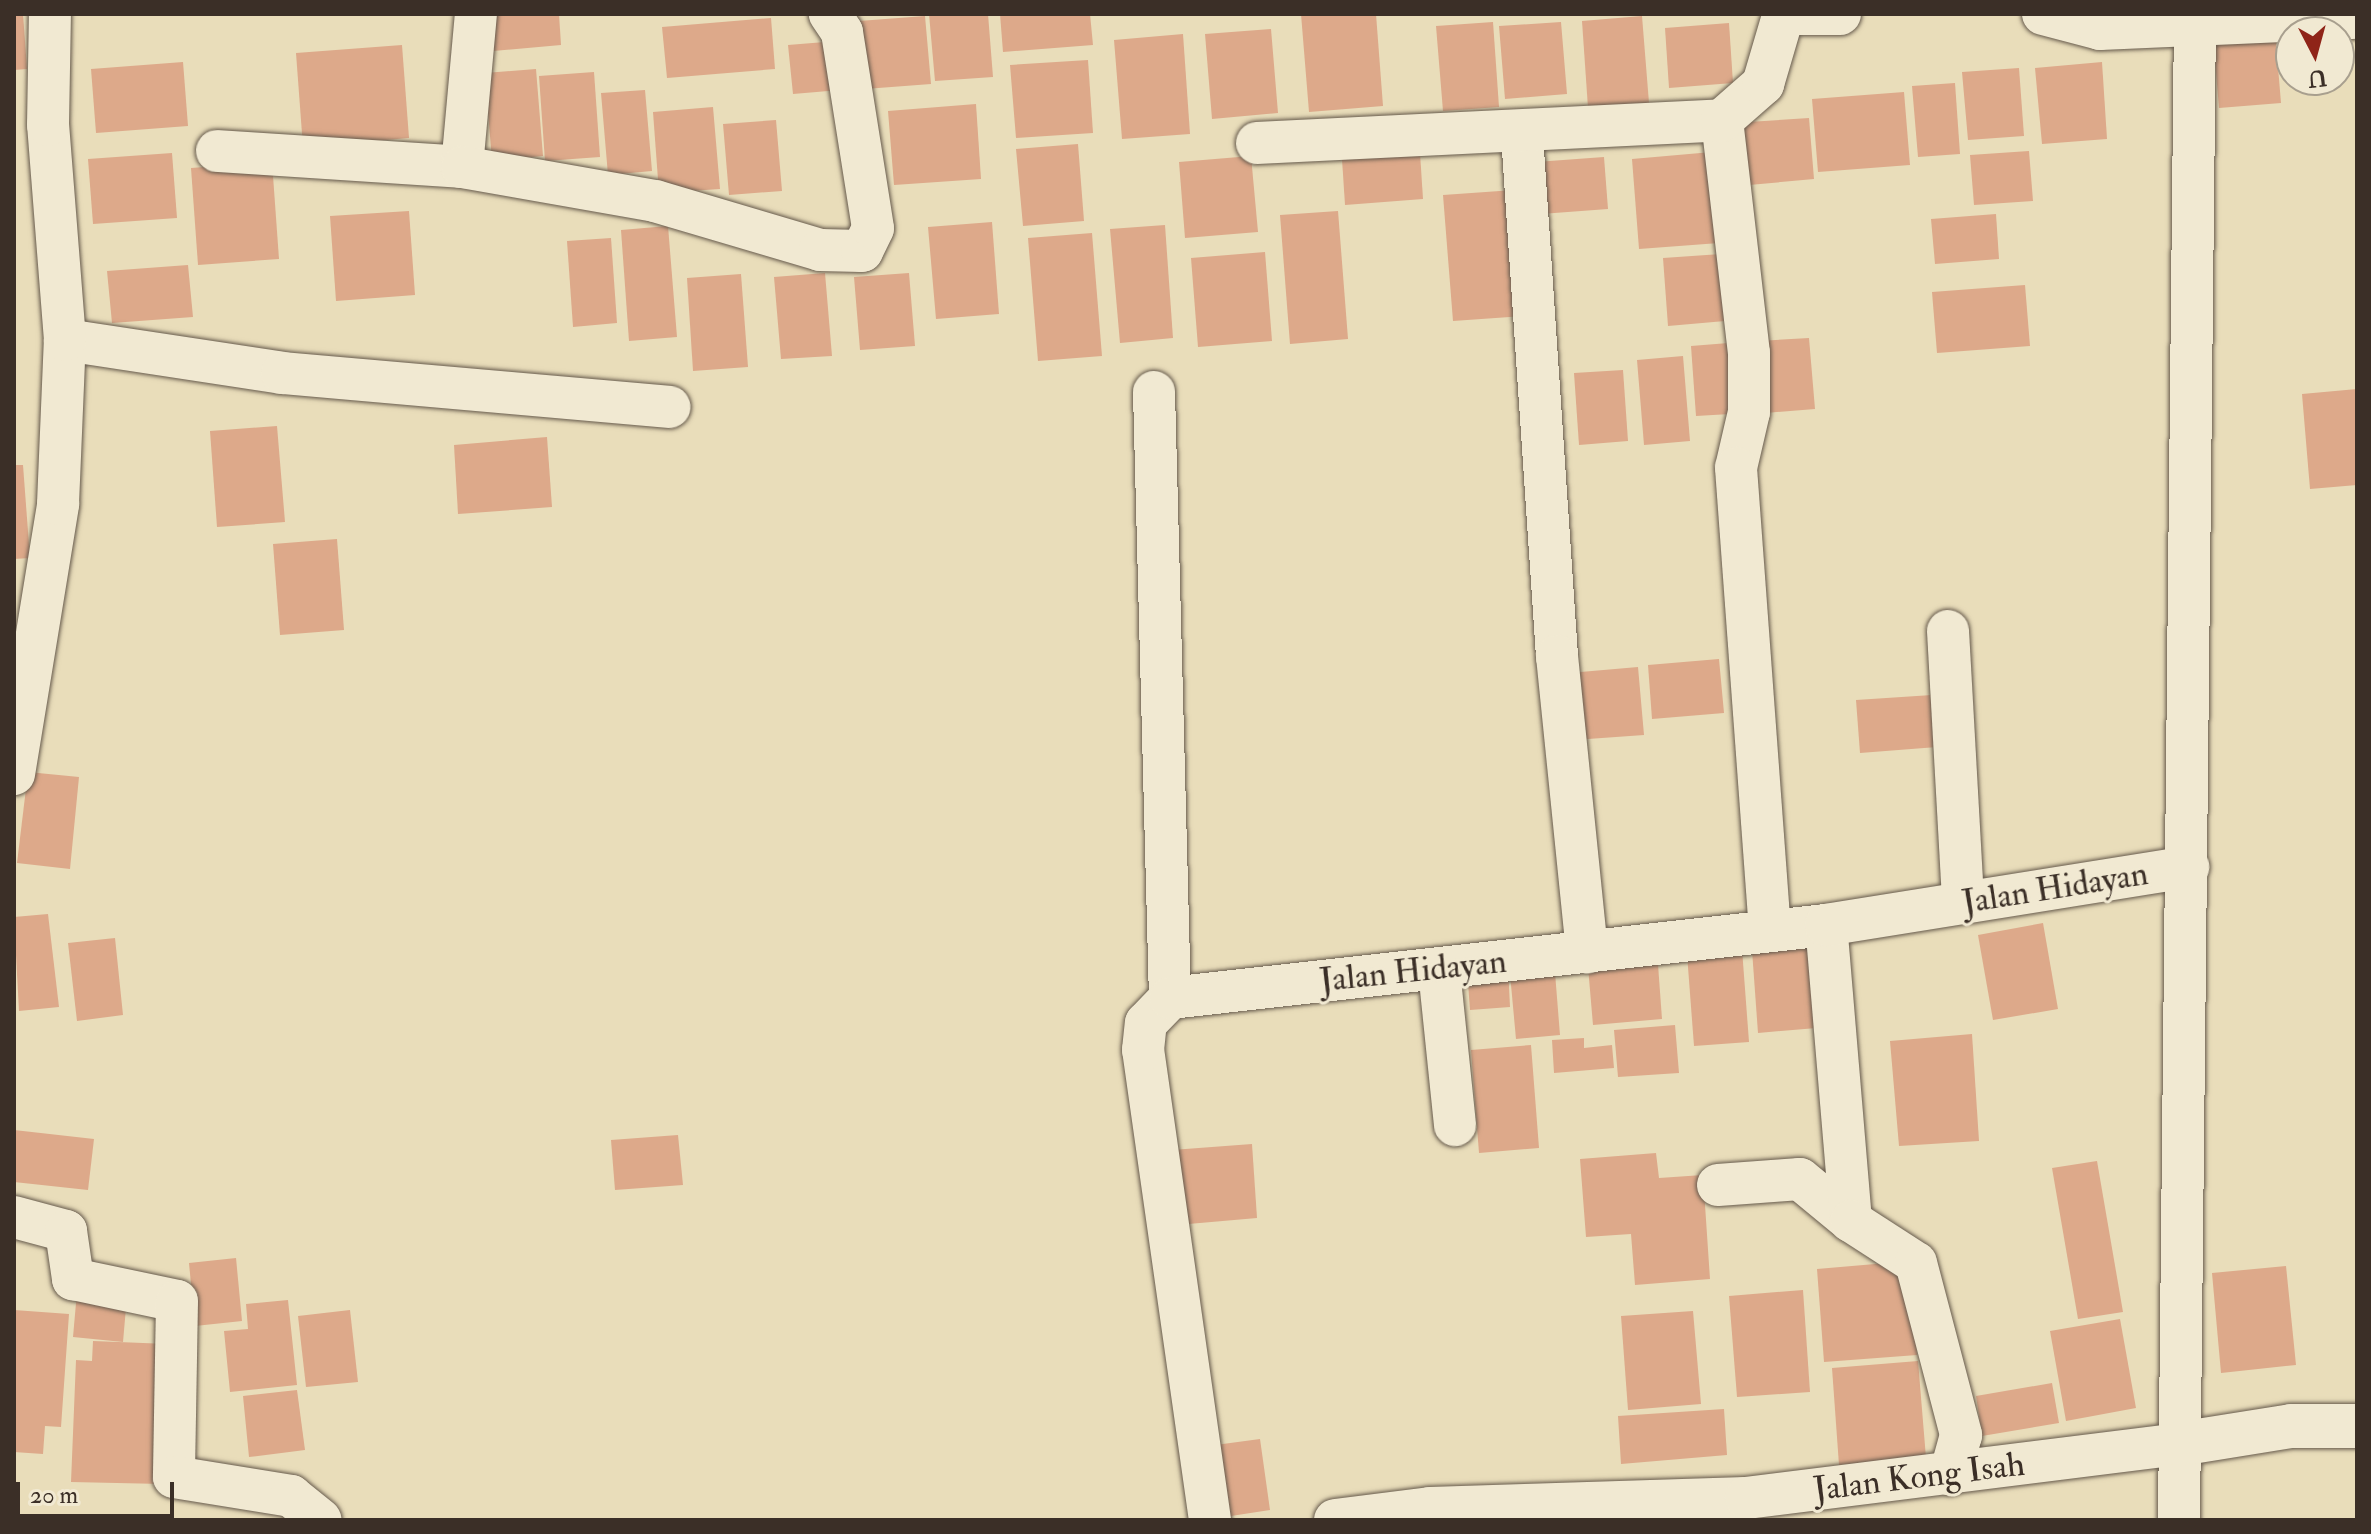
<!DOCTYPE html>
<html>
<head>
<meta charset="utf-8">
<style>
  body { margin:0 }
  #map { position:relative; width:2371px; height:1534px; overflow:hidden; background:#e9ddba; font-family:"IM FELL Double Pica",serif }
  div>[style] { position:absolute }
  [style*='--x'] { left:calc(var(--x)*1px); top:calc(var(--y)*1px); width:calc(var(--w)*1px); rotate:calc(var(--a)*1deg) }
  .building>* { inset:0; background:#dda98a }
  .roads { filter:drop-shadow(0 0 2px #665a4c) drop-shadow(0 0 2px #665a4c) }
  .minor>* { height:42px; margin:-21px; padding:0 21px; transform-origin:21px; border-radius:21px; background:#f1e9d2 }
  .tertiary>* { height:44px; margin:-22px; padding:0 22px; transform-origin:22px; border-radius:22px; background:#f1e9d2 }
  span { translate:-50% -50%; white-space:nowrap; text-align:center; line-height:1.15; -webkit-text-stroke:6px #f1e9d2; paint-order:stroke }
  .street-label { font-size:34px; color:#3b2f27 }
  .frame { position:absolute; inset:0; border:16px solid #3b2f27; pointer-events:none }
  .north { position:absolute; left:2275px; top:16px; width:80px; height:80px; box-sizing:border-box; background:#f1e9d2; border:2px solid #a89f8e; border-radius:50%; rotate:174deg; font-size:22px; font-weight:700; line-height:32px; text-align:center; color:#3b2f27 }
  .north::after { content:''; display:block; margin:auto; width:28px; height:36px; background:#8f2418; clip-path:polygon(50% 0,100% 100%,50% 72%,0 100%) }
  .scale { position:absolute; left:16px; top:1482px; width:158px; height:36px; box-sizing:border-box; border:4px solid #3b2f27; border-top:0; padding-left:10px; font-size:24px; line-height:28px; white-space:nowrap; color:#3b2f27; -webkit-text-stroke:6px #f1e9d2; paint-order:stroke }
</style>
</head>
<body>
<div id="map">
  <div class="building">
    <div style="clip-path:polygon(23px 14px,27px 69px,14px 70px,14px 15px)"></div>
    <div style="clip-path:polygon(490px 14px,559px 14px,561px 45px,493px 51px)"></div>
    <div style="clip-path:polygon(929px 14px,988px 14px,993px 77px,935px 81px)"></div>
    <div style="clip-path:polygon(1000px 14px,1090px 14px,1093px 45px,1003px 52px)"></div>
    <div style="clip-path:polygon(1301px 14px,1376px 14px,1383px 106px,1309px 112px)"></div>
    <div style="clip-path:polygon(925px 16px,931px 84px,865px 89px,859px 21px)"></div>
    <div style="clip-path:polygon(1642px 16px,1649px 103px,1588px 108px,1582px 21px)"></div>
    <div style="clip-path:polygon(771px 18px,775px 69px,667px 78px,662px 27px)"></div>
    <div style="clip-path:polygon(1493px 22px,1499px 107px,1443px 111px,1436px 26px)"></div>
    <div style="clip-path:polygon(1561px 22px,1567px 94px,1505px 99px,1499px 26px)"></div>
    <div style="clip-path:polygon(1729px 23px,1733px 83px,1669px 88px,1665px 28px)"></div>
    <div style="clip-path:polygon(1271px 29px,1278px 113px,1212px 119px,1205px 34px)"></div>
    <div style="clip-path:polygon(2275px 31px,2281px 103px,2219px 108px,2213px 36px)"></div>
    <div style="clip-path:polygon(1183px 34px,1190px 134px,1122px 139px,1114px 40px)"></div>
    <div style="clip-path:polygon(837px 41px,840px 90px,793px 94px,788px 45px)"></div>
    <div style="clip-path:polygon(402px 45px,409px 138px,303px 147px,296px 53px)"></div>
    <div style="clip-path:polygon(1088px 60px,1093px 133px,1016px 138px,1010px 65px)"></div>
    <div style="clip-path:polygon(183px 62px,188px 126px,96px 133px,91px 69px)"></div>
    <div style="clip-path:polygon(2102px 62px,2107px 139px,2042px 144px,2035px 68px)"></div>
    <div style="clip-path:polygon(2019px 68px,2024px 136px,1968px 140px,1962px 72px)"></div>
    <div style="clip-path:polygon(536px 69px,543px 156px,492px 161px,485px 73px)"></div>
    <div style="clip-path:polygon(594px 72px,600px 157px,545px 161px,539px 76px)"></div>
    <div style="clip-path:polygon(1955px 83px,1960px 154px,1918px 157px,1912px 86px)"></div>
    <div style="clip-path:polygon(645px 90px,652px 171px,608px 175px,601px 93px)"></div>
    <div style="clip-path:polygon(1904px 92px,1910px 165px,1818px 172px,1812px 99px)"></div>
    <div style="clip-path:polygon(976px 104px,981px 179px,894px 185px,888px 111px)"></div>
    <div style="clip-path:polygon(713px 107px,720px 189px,659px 193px,653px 112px)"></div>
    <div style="clip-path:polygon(1809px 118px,1814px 179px,1738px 186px,1733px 123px)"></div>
    <div style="clip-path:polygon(776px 120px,782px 191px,729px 195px,723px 124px)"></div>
    <div style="clip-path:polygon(1078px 144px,1084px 221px,1023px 226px,1016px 149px)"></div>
    <div style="clip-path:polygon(2029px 151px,2033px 201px,1974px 205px,1970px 155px)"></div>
    <div style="clip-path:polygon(1712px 152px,1719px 243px,1639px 249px,1632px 159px)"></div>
    <div style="clip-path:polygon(172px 153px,177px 218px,93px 224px,88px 159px)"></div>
    <div style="clip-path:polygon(1420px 153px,1423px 199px,1345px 205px,1342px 159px)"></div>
    <div style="clip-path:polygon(1251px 156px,1258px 232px,1185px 238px,1179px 162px)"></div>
    <div style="clip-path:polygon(1604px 157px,1608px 209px,1541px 214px,1536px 162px)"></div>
    <div style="clip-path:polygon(272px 162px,279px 259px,198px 265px,191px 168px)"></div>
    <div style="clip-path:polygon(1514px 190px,1524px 316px,1453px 321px,1443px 195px)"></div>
    <div style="clip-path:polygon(409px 211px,415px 295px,336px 301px,330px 216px)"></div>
    <div style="clip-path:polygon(1338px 211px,1348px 339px,1290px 344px,1280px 215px)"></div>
    <div style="clip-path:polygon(1996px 214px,1999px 259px,1935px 264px,1931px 219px)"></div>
    <div style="clip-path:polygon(992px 222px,999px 314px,936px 319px,928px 227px)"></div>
    <div style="clip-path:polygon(1165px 225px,1173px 338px,1120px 343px,1110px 229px)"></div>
    <div style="clip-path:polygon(668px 226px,677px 337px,629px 341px,621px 230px)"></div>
    <div style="clip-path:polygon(1092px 233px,1102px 356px,1038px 361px,1028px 238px)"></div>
    <div style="clip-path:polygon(611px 238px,617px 323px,573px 327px,567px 241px)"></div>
    <div style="clip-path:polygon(1265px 252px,1272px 341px,1198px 347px,1191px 258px)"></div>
    <div style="clip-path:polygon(1721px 254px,1725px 321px,1668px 326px,1663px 258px)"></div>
    <div style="clip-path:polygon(188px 265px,193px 317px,112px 323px,107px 271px)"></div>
    <div style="clip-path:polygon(825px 273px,832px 356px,781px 359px,774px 277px)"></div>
    <div style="clip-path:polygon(909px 273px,915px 346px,860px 350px,854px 277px)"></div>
    <div style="clip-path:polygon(741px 274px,748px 367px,693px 371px,687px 278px)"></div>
    <div style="clip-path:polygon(2025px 285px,2030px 346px,1937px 353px,1932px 292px)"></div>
    <div style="clip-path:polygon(1809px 338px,1815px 409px,1765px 413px,1759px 341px)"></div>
    <div style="clip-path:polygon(1741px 342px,1747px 413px,1696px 416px,1691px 346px)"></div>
    <div style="clip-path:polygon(1683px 356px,1690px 441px,1644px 445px,1637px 360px)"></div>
    <div style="clip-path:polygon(1623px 370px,1628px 441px,1579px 445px,1574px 373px)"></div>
    <div style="clip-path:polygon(2357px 389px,2357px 485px,2310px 489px,2302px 394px)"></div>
    <div style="clip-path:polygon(277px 426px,285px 522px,217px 527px,210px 431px)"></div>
    <div style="clip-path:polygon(547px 437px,552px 507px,458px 514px,454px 445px)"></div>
    <div style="clip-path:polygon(14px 465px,23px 465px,30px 558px,14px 559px)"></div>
    <div style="clip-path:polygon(337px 539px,344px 630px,280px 635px,273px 544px)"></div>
    <div style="clip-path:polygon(1719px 659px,1724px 713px,1652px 719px,1648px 665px)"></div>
    <div style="clip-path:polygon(1638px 667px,1644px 735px,1574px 740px,1569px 673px)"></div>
    <div style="clip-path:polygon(1932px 695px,1937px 747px,1860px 753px,1856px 700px)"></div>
    <div style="clip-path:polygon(28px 772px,79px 777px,70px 869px,17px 863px)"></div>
    <div style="clip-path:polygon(48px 914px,59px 1007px,19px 1011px,14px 917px)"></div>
    <div style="clip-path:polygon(2043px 923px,2058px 1009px,1993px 1020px,1978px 935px)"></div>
    <div style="clip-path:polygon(115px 938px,123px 1015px,77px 1021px,68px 943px)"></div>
    <div style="clip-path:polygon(1821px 945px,1828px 1027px,1758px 1033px,1752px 950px)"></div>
    <div style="clip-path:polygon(1742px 949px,1749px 1042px,1694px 1046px,1687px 954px)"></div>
    <div style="clip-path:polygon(1657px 951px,1662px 1019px,1593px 1025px,1587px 955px)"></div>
    <div style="clip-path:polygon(1554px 960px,1560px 1035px,1516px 1039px,1509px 963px)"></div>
    <div style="clip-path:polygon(1508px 966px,1510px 1007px,1470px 1010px,1467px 969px)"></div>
    <div style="clip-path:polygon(1675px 1025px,1679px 1073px,1618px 1077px,1614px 1030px)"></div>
    <div style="clip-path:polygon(1972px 1034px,1979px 1141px,1899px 1146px,1890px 1041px)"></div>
    <div style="clip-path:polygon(1584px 1038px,1584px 1048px,1612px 1045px,1614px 1068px,1554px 1073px,1552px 1040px)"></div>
    <div style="clip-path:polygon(1531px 1045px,1539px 1148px,1479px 1153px,1471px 1050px)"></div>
    <div style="clip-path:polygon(14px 1130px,94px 1139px,88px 1190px,14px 1182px)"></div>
    <div style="clip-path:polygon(678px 1135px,683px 1185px,615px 1190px,611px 1140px)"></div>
    <div style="clip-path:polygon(1252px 1144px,1257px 1218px,1177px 1225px,1172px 1150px)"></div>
    <div style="clip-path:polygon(1656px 1153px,1659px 1178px,1703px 1175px,1710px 1279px,1635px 1285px,1631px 1234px,1586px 1237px,1580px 1159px)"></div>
    <div style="clip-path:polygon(2097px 1161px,2123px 1312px,2078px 1319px,2052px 1168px)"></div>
    <div style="clip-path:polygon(236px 1258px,242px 1321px,195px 1326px,189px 1263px)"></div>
    <div style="clip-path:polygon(1910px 1261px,1917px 1355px,1824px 1362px,1817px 1269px)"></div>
    <div style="clip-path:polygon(2286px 1266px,2296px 1365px,2221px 1373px,2212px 1273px)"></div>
    <div style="clip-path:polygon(1803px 1290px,1810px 1392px,1737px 1397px,1729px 1296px)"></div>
    <div style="clip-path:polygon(77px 1292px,127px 1296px,123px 1342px,73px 1337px)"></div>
    <div style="clip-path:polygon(288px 1300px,297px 1385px,230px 1392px,224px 1331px,248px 1329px,246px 1304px)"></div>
    <div style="clip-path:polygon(14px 1310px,69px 1314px,61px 1427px,45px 1426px,43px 1454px,14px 1452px)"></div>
    <div style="clip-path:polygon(350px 1310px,358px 1382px,306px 1387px,298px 1316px)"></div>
    <div style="clip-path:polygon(1693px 1311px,1701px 1404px,1628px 1410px,1621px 1316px)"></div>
    <div style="clip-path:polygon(2120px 1319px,2136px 1408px,2066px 1421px,2050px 1331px)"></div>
    <div style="clip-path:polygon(93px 1341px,168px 1344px,163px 1484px,71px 1482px,76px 1360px,92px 1361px)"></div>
    <div style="clip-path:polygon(1918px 1361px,1926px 1458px,1839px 1465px,1832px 1368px)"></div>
    <div style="clip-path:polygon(2052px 1383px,2059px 1423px,1982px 1436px,1976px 1396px)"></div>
    <div style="clip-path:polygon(297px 1390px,305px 1450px,249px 1457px,243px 1396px)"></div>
    <div style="clip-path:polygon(1724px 1409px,1727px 1455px,1621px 1464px,1618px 1416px)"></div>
    <div style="clip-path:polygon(1260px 1439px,1270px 1510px,1218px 1518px,1208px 1446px)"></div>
  </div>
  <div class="roads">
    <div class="minor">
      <div style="--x:1783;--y:14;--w:57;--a:0"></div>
      <div style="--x:2043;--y:14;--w:59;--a:14.7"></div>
      <div style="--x:2100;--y:29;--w:257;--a:-2.5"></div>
      <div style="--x:1722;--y:120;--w:235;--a:83.4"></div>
      <div style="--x:1749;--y:353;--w:59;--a:90"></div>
      <div style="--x:1749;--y:412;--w:57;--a:103.1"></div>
      <div style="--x:1736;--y:468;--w:463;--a:85.8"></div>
      <div style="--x:1522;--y:135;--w:522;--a:86.16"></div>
      <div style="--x:1557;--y:656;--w:298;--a:84.2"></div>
      <div style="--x:1257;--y:143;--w:466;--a:-2.8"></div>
      <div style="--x:1722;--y:120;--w:55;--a:-41.3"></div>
      <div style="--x:1763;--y:84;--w:71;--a:-73.6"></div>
      <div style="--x:217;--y:151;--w:246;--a:3.7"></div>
      <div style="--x:462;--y:167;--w:154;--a:-84.8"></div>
      <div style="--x:462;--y:167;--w:196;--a:10"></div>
      <div style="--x:655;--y:201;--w:172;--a:16.5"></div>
      <div style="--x:820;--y:250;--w:42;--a:1.4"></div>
      <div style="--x:862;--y:251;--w:25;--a:-64"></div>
      <div style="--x:873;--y:228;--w:198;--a:-99"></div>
      <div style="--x:842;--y:32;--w:22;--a:-124"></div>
      <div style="--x:65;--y:340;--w:219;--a:8.6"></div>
      <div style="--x:282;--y:373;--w:389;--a:5"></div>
      <div style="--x:1154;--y:392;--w:606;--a:88.49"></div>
      <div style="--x:1948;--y:631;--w:272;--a:86.8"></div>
      <div style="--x:14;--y:774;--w:274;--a:-80.7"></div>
      <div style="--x:58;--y:504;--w:164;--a:-87.6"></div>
      <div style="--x:65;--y:340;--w:216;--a:-94.5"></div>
      <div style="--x:48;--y:125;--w:111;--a:-89"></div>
      <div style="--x:1439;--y:970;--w:156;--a:84.1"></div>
      <div style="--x:1718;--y:1185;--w:82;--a:-4.2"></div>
      <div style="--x:1800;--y:1179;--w:66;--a:39.5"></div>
      <div style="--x:1851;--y:1221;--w:297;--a:-94.8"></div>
      <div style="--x:14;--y:1217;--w:54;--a:15.1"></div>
      <div style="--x:66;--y:1231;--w:49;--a:81.7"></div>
      <div style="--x:73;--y:1279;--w:106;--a:11.9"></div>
      <div style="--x:177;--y:1301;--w:176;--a:91"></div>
      <div style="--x:174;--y:1477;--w:119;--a:9.2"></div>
      <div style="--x:291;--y:1496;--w:38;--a:39"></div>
      <div style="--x:1851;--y:1221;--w:77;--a:32.9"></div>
      <div style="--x:1916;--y:1263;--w:178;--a:75.3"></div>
      <div style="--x:1961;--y:1435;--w:41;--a:105.4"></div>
      <div style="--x:1210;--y:1520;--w:475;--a:-98.1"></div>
      <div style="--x:1143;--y:1050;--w:27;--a:-84"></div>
      <div style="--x:1146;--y:1023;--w:35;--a:-46"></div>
      <div style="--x:1170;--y:998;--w:660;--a:-6.35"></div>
      <div style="--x:1826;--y:925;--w:367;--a:-9.1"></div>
      <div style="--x:1335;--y:1520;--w:96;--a:-7.2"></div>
      <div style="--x:1430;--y:1508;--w:316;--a:-1.8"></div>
      <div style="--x:1746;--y:1498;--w:436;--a:-7.1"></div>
      <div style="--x:2179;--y:1520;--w:1506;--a:-89.39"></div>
    </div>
    <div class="tertiary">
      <div style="--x:2179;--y:1444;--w:113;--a:-9.1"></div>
      <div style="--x:2291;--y:1426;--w:66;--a:0"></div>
    </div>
  </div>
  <div class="street-label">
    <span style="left:2055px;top:888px;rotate:-9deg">Jalan Hidayan</span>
    <span style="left:1413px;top:971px;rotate:-6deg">Jalan Hidayan</span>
    <span style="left:1919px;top:1477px;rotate:-7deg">Jalan Kong Isah</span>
  </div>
  <div class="frame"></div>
  <div class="north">U</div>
  <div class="scale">20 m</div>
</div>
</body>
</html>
